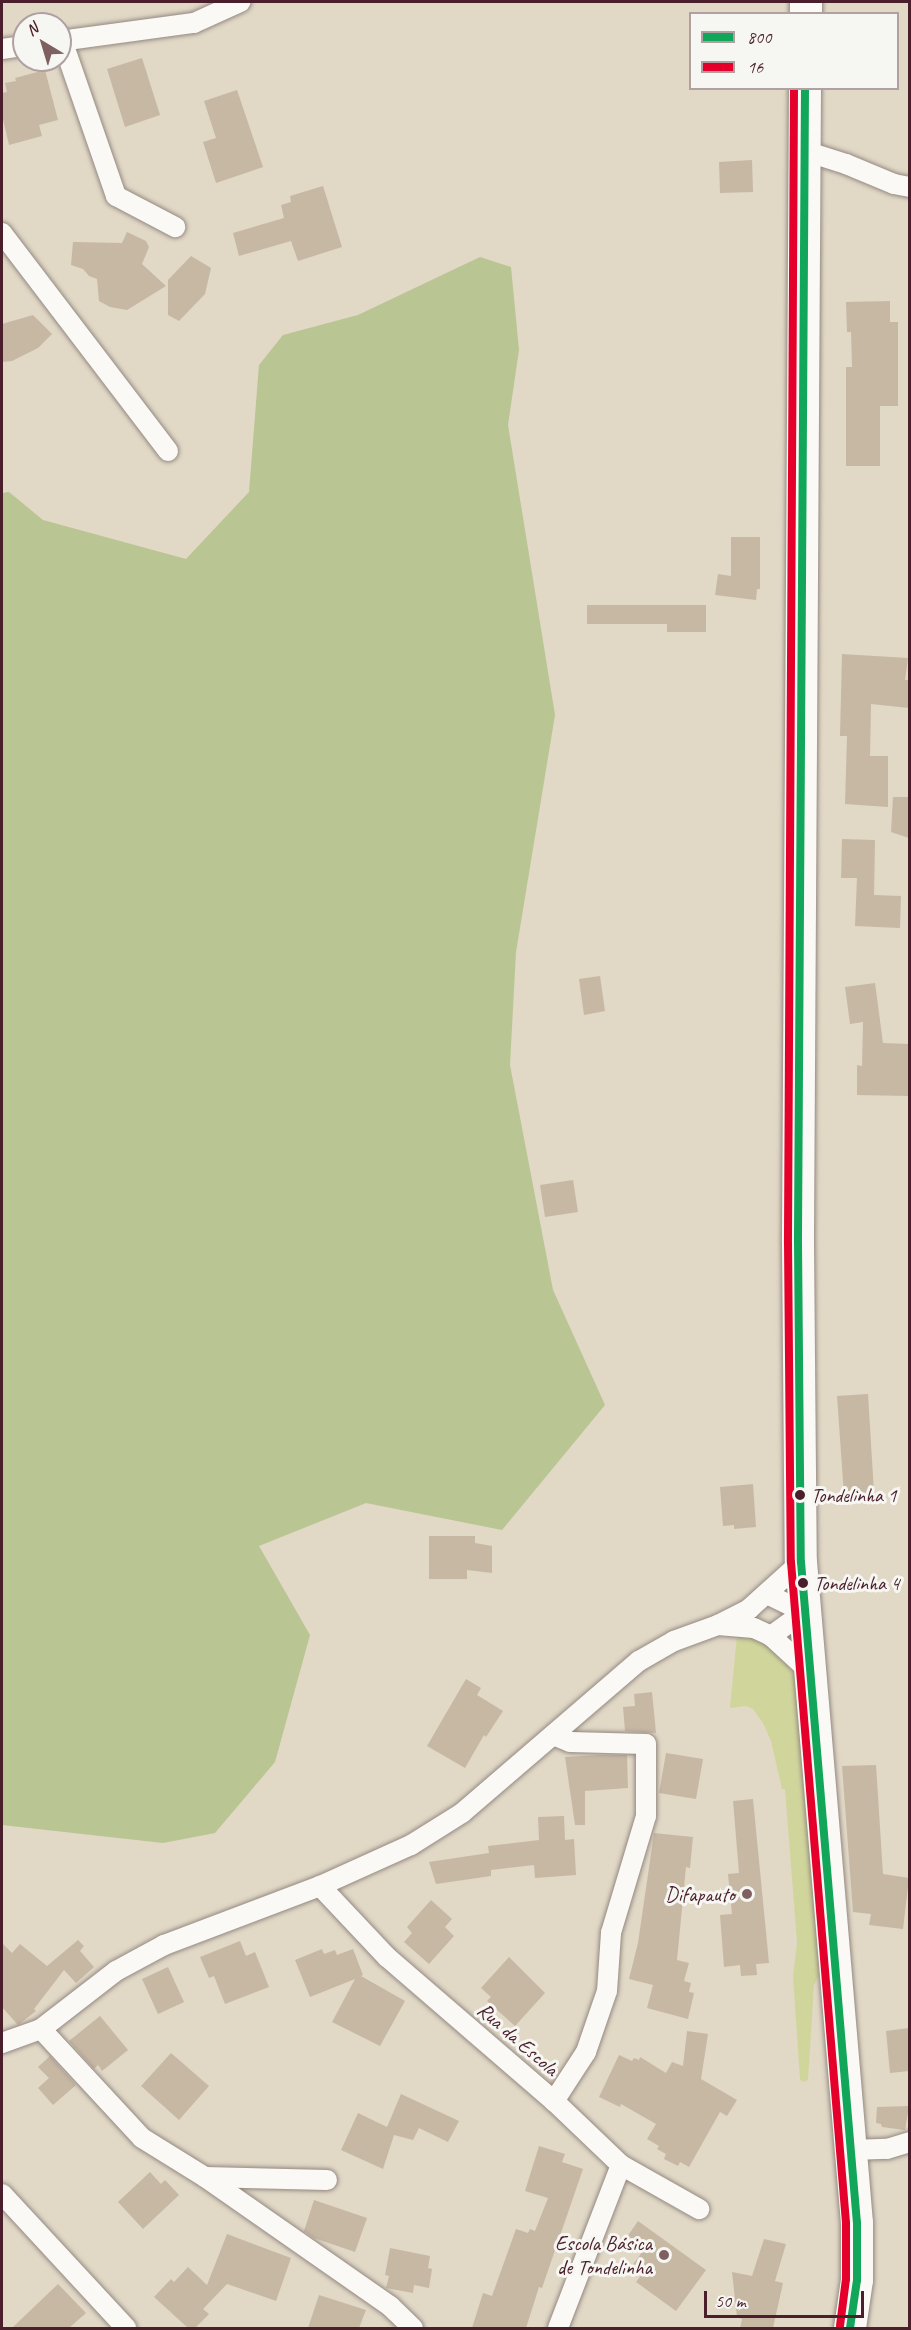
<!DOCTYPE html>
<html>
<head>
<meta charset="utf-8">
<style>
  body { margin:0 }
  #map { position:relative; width:911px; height:2330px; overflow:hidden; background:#e1d8c6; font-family:Caveat,sans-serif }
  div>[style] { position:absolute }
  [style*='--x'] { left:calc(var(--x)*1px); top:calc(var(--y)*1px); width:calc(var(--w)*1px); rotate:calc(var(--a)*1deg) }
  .green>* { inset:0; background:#d0d69b }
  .forest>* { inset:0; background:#b9c592 }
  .building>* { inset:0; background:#c7b8a4 }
  .roads { filter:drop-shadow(0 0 2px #948981) drop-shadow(0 0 2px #948981) }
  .minor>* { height:20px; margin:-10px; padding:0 10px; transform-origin:10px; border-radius:10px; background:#faf9f6 }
  .primary>* { height:32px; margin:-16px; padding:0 16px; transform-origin:16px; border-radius:16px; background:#faf9f6 }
  .bus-1>* { height:8px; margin:-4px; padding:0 4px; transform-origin:4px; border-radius:4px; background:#12a65b }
  .bus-2>* { height:8px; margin:-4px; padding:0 4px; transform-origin:4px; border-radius:4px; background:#e4002b }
  .dots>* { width:16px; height:16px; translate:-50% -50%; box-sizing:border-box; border:3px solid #f6f6f2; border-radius:50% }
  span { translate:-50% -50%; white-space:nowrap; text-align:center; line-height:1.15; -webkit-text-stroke:6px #f6f6f2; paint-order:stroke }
  .bus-label { font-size:20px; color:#4a1f2b }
  .left { translate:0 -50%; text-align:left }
  .poi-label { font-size:21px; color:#4a1f2b }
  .right { translate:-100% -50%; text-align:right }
  .street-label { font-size:21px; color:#4a1f2b }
  .frame { position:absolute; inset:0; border:3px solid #4a1f2b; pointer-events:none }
  .legend { position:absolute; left:689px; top:12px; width:210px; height:78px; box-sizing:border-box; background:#f6f6f2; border:2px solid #b1a0a2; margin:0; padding:8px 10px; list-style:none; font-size:18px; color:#4a1f2b }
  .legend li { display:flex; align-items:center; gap:12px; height:30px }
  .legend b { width:30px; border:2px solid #b1a0a2 }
  .north { position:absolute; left:12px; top:12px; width:60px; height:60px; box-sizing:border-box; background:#f6f6f2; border:2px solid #b1a0a2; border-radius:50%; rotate:322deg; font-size:16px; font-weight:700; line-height:24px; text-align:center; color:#4a1f2b }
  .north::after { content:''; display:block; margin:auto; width:21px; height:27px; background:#7f6061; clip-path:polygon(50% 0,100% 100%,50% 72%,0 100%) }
  .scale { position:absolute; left:704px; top:2291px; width:160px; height:27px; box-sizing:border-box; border:3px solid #4a1f2b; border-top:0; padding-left:8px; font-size:18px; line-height:21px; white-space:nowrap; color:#4a1f2b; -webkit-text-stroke:4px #f6f6f2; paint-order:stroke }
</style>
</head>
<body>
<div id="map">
  <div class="green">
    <div style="clip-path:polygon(737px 1635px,755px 1636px,784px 1658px,798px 1683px,822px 1970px,814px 1985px,808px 2080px,803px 2082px,800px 2079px,793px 1977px,797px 1942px,785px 1789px,782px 1789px,771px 1741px,763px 1723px,753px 1709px,746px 1706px,730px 1708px)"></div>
  </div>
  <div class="forest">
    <div style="clip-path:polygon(480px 257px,511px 267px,519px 350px,508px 425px,555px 715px,516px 952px,510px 1065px,553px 1290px,605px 1405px,502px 1530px,366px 1503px,259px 1546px,310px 1635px,275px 1762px,215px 1833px,163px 1843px,2px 1825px,2px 493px,9px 492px,43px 520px,186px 559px,249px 492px,259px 365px,283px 335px,358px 315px)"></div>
  </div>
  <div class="building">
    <div style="clip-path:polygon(142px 58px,160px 115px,125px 127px,107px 69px)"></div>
    <div style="clip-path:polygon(45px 70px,58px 120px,39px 125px,42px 136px,9px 145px,2px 115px,2px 93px,7px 92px,5px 83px,16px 81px,15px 78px)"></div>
    <div style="clip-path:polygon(237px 90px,263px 167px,216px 183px,203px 142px,216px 138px,204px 101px)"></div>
    <div style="clip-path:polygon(752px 160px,753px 192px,720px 193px,719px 162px)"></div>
    <div style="clip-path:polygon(323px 186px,342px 247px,298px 261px,291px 241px,239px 256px,233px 233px,284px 218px,281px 205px,291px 202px,290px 196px)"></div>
    <div style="clip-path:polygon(127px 232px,146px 241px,149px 247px,142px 264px,166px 286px,127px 310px,110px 307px,99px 301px,97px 279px,89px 276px,83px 269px,71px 265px,73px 242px,122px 243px)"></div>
    <div style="clip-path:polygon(191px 256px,211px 268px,205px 294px,179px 321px,168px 315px,168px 280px)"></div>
    <div style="clip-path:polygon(890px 301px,890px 322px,898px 322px,898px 406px,880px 406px,880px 466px,846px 466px,846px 367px,852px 367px,851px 332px,847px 332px,846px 302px)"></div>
    <div style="clip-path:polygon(33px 315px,52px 334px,38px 348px,12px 361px,2px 362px,2px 324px)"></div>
    <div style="clip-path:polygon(731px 537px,760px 537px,760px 589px,757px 589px,756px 600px,715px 595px,718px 574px,731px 576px)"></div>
    <div style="clip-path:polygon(587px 605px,706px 605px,706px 632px,667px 632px,667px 624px,587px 624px)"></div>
    <div style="clip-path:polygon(842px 654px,908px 658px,905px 680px,909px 680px,909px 708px,871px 704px,870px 756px,888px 756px,888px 807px,845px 804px,847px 736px,840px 736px)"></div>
    <div style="clip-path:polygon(893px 797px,909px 797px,909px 838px,891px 832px)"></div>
    <div style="clip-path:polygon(842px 839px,875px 840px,874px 895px,901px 896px,900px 928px,855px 926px,857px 878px,841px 878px)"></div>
    <div style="clip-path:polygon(600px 976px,605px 1011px,584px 1015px,579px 979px)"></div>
    <div style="clip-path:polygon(875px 983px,883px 1043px,909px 1044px,909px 1096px,857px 1095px,857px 1065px,862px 1066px,863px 1022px,850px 1024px,845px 987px)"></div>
    <div style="clip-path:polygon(573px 1180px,578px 1212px,545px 1217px,540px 1185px)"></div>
    <div style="clip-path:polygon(868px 1394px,874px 1493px,844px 1495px,837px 1396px)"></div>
    <div style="clip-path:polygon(753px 1484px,756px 1527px,734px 1529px,734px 1525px,723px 1526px,720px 1487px)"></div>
    <div style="clip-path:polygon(429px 1536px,475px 1536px,475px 1543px,492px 1546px,492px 1573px,467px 1570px,467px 1579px,429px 1579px)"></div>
    <div style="clip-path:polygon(466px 1679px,481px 1688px,477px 1695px,503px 1711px,486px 1737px,484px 1735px,465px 1768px,427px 1746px)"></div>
    <div style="clip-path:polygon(652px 1692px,656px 1733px,625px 1731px,623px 1707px,635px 1706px,634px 1694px)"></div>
    <div style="clip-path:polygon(666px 1753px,703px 1759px,696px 1799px,659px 1793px)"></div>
    <div style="clip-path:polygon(601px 1755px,627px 1755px,628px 1788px,585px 1791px,585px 1825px,575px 1825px,565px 1757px)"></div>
    <div style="clip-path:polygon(876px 1765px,883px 1874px,909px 1878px,903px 1929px,869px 1925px,871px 1914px,853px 1912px,842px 1766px)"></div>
    <div style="clip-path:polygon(753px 1799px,769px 1963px,756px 1964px,757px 1975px,741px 1976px,740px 1965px,724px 1967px,720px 1915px,732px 1914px,728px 1874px,739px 1873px,733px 1801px)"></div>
    <div style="clip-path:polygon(564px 1816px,565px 1840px,574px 1839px,576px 1875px,535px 1878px,534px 1865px,491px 1870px,491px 1876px,436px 1884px,429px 1862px,489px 1853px,488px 1846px,539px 1840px,538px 1817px)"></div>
    <div style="clip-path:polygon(654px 1833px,693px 1837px,690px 1868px,686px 1867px,677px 1960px,689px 1963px,684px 1981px,691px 1983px,689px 1992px,694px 1993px,688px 2019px,647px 2008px,653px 1985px,629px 1979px,638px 1943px)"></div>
    <div style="clip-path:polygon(431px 1900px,452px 1919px,445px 1927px,454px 1936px,429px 1964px,404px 1942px,412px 1933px,407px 1927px)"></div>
    <div style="clip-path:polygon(78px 1940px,84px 1946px,80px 1951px,94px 1967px,76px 1983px,64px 1970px,34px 2009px,36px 2011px,18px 2025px,2px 2007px,2px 1943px,12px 1953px,20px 1944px,47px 1966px)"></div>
    <div style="clip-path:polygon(240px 1941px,246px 1956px,255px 1952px,269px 1987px,225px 2004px,214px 1976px,209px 1978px,200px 1957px)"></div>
    <div style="clip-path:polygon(322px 1949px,324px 1954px,335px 1950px,337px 1955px,353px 1949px,363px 1975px,361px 1976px,405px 2001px,380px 2046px,332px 2022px,355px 1979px,310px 1997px,295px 1960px)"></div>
    <div style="clip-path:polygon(509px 1957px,545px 1993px,515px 2026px,487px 2001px,491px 1997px,481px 1988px)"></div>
    <div style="clip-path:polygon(168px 1967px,184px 2002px,158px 2014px,142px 1979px)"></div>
    <div style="clip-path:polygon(100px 2016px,128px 2050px,102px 2071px,98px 2065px,94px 2069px,69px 2041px)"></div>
    <div style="clip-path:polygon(909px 2028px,909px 2071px,890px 2073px,886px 2031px)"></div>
    <div style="clip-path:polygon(687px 2031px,708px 2034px,701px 2079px,737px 2100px,727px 2116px,720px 2112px,689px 2167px,680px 2162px,678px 2166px,664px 2159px,666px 2154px,657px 2149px,659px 2146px,647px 2139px,656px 2124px,621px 2104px,620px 2107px,599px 2097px,619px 2055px,632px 2061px,634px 2058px,639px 2060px,640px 2057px,666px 2073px,672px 2062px,683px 2066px)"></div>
    <div style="clip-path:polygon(171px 2053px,209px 2086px,179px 2120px,141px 2086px)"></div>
    <div style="clip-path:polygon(50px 2056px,76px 2085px,53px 2105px,38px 2088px,49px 2078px,38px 2067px)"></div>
    <div style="clip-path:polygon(401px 2094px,459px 2121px,448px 2142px,419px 2128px,413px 2140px,394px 2135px,383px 2169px,341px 2150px,358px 2113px,387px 2127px)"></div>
    <div style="clip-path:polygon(909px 2106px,905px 2130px,882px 2127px,881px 2124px,876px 2123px,877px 2107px)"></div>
    <div style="clip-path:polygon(539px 2146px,565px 2154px,562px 2162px,583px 2169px,542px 2288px,539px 2287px,526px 2328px,472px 2328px,483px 2293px,492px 2296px,516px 2229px,528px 2233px,530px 2229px,535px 2231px,548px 2198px,525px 2191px)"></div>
    <div style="clip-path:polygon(150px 2172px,161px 2184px,165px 2180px,179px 2195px,143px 2229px,118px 2202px)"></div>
    <div style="clip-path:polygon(314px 2200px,367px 2218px,355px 2252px,314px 2238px,304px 2231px)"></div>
    <div style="clip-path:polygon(638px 2221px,706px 2270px,676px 2311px,636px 2282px,642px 2274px,632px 2266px,642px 2252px,625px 2240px)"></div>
    <div style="clip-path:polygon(227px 2234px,291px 2258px,276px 2301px,227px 2284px,203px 2309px,209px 2314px,195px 2328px,188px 2328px,154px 2297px,171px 2279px,174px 2282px,188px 2267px,207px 2285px)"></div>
    <div style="clip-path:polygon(764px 2239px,786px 2244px,775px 2281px,783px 2283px,773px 2328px,740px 2328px,742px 2319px,737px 2317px,732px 2272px,752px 2276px)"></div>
    <div style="clip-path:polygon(390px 2248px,430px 2256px,428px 2268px,432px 2269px,429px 2288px,414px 2285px,413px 2293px,386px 2288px,389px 2276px,385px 2275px)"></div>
    <div style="clip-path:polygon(58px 2284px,86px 2313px,69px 2328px,12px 2328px)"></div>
    <div style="clip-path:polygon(319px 2295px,366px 2310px,359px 2328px,308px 2328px)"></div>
  </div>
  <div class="roads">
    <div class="minor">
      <div style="--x:62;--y:40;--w:165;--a:70.9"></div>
      <div style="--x:116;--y:196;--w:67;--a:27.7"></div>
      <div style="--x:60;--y:41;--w:135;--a:-7.7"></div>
      <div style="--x:194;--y:23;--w:51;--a:-24.5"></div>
      <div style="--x:2;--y:49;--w:22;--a:-8"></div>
      <div style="--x:805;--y:151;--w:43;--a:17.6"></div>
      <div style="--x:846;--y:164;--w:52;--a:22.6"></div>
      <div style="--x:894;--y:184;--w:16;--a:11"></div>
      <div style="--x:2;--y:233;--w:274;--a:52.7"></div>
      <div style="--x:767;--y:1594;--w:41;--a:25.9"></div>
      <div style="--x:804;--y:1612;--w:41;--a:144"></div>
      <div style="--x:718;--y:1625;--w:36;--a:5"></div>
      <div style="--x:754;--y:1628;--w:19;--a:25"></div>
      <div style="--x:771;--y:1636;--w:52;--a:42.6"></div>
      <div style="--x:553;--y:1735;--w:18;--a:22"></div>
      <div style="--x:570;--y:1742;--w:76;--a:1.5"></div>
      <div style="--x:646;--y:1744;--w:72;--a:90"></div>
      <div style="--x:646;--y:1816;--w:122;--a:106.7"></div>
      <div style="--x:611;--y:1933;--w:58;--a:93.9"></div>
      <div style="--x:607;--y:1991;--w:65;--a:109"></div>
      <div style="--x:586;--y:2052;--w:59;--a:123.1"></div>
      <div style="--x:320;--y:1886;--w:98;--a:46.7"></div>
      <div style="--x:387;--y:1957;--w:221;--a:40.8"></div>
      <div style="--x:554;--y:2101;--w:93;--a:43.7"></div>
      <div style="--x:621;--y:2165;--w:90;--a:29.4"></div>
      <div style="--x:41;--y:2029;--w:149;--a:47.2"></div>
      <div style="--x:142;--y:2138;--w:74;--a:31.8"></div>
      <div style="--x:205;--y:2177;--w:226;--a:34.9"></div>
      <div style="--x:390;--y:2306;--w:32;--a:44"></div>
      <div style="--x:2;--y:2043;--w:41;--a:-19.7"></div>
      <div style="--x:41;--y:2029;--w:95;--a:-37.7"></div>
      <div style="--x:116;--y:1971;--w:55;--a:-28.4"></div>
      <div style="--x:164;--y:1945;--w:167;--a:-20.7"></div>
      <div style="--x:320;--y:1886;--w:100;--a:-24.3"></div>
      <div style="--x:411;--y:1845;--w:60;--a:-32.1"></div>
      <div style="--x:462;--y:1813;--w:233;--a:-40.7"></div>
      <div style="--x:639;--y:1661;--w:40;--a:-29.7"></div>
      <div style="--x:674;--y:1641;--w:47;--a:-20"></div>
      <div style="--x:718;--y:1625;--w:35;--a:-27"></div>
      <div style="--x:749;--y:1609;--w:70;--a:-42.1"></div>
      <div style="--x:851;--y:2150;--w:36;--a:-2"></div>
      <div style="--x:887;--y:2149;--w:24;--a:-17"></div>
      <div style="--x:205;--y:2177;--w:122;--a:1.4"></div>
      <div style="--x:2;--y:2194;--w:183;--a:47.2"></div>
      <div style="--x:558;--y:2328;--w:175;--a:-68.9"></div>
    </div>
    <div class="primary">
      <div style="--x:806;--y:14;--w:12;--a:-90"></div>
      <div style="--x:805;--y:88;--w:1155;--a:90.35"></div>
      <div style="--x:798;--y:1243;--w:319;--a:89.5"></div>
      <div style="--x:801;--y:1562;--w:663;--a:85.16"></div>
      <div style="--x:857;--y:2223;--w:57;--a:90"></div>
      <div style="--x:857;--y:2280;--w:49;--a:98.3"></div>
    </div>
  </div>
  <div class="bus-1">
    <div style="--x:805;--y:88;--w:1155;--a:90.35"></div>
    <div style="--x:798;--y:1243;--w:319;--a:89.5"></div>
    <div style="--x:801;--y:1562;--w:663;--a:85.16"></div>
    <div style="--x:857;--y:2223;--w:57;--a:90"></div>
    <div style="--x:857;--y:2280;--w:49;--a:98.3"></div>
  </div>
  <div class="bus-2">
    <div style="--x:794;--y:88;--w:1155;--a:90.3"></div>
    <div style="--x:788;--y:1243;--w:319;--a:89.5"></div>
    <div style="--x:791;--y:1562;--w:663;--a:85.24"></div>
    <div style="--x:846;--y:2223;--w:56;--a:90"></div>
    <div style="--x:846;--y:2279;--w:47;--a:97.3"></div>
  </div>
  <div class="dots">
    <div style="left:800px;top:1495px;background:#4a1f2b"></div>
    <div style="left:803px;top:1583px;background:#4a1f2b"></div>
    <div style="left:747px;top:1894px;background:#7f6061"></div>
    <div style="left:664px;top:2255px;background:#7f6061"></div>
  </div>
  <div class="bus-label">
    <span class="left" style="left:811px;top:1495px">Tondelinha 1</span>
    <span class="left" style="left:814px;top:1583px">Tondelinha 4</span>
  </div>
  <div class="poi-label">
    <span class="right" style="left:735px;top:1894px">Difapauto</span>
    <span class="right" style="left:652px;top:2255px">Escola Básica<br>de Tondelinha</span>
  </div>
  <div class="street-label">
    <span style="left:518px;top:2039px;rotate:41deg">Rua da Escola</span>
  </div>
  <div class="frame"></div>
  <ul class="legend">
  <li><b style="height:8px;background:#12a65b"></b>800</li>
  <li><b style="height:8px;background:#e4002b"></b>16</li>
  </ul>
  <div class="north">N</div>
  <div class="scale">50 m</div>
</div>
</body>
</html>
